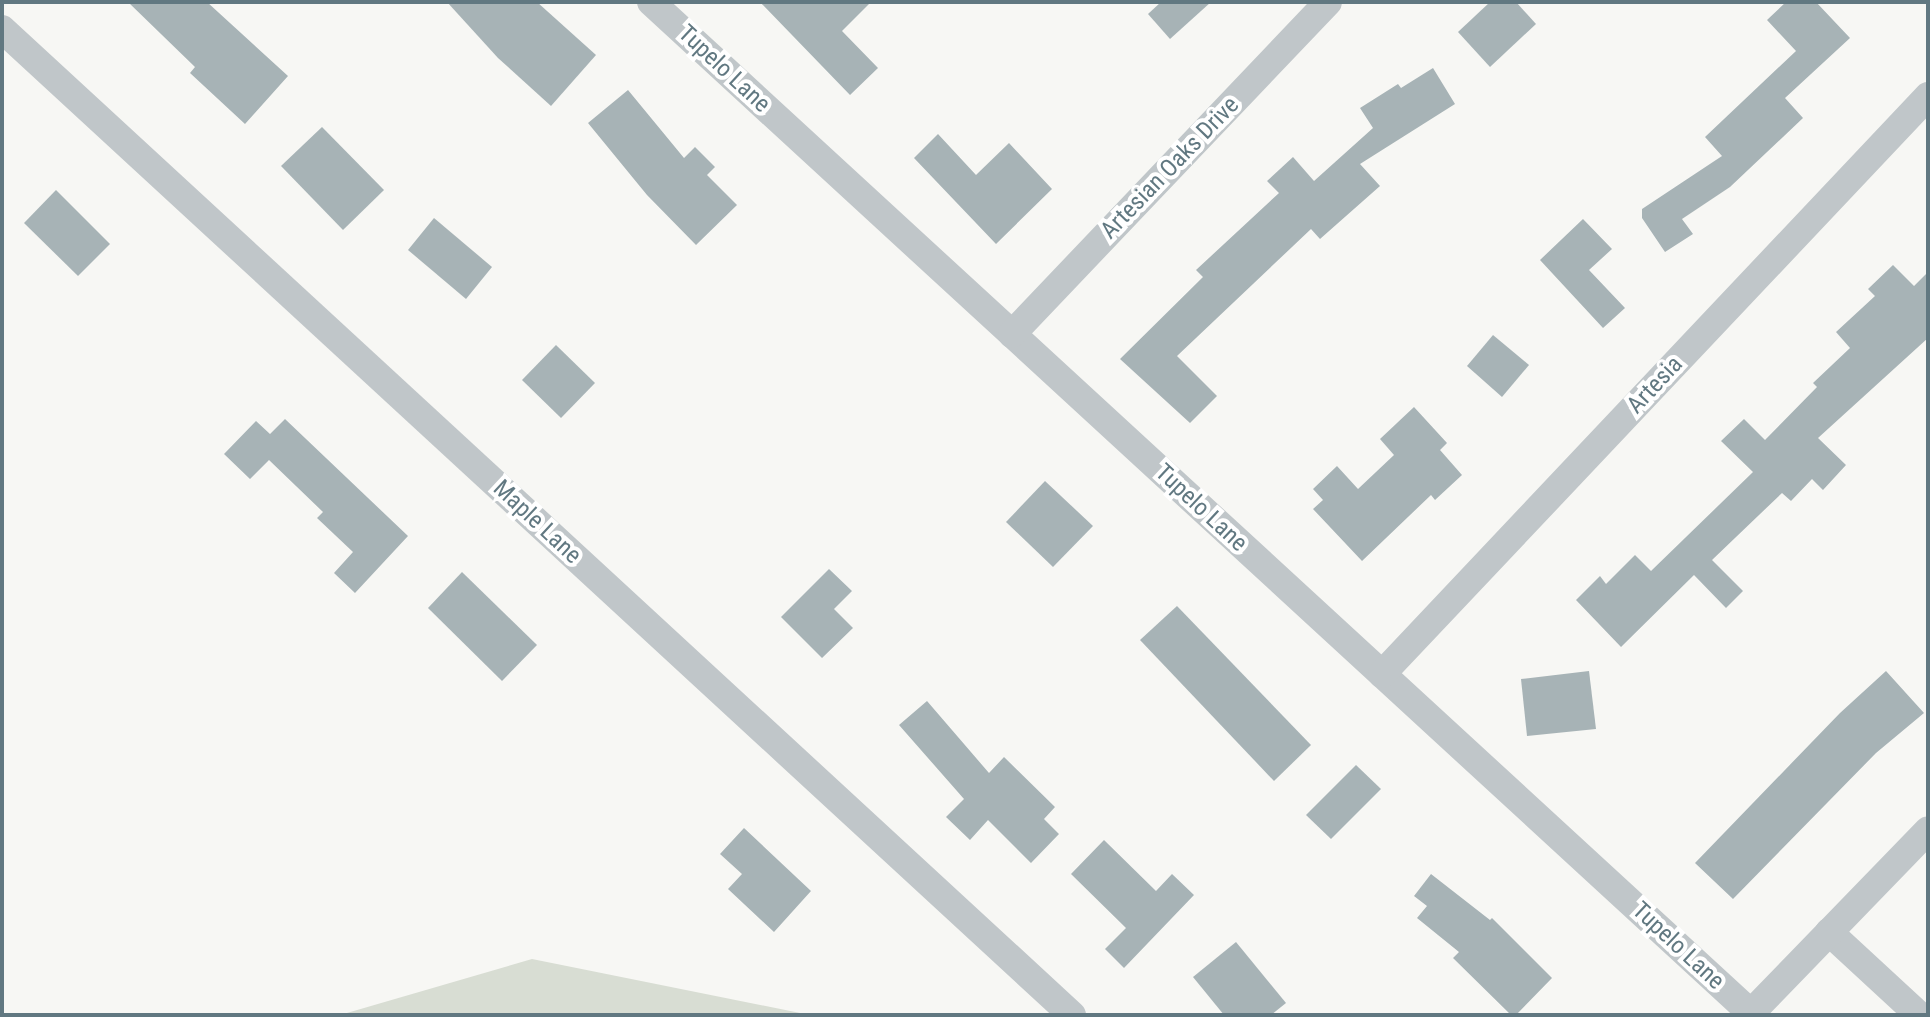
<!DOCTYPE html>
<html>
<head>
<meta charset="utf-8">
<style>
  body { margin:0 }
  #map { position:relative; width:1930px; height:1017px; overflow:hidden; background:#f7f7f4; font-family:"Roboto Condensed",sans-serif }
  div>[style] { position:absolute }
  [style*='--x'] { left:calc(var(--x)*1px); top:calc(var(--y)*1px); width:calc(var(--w)*1px); rotate:calc(var(--a)*1deg) }
  .green>* { inset:0; background:#d8ddd3 }
  .building>* { inset:0; background:#a7b3b6 }
  .minor>* { height:28px; margin:-14px; padding:0 14px; transform-origin:14px; border-radius:14px; background:#c0c6c9 }
  span { translate:-50% -50%; white-space:nowrap; text-align:center; line-height:1.15; -webkit-text-stroke:8px #fff; paint-order:stroke }
  .street-label { font-size:24px; color:#617881 }
  .frame { position:absolute; inset:0; border:4px solid #617881; pointer-events:none }
</style>
</head>
<body>
<div id="map">
  <div class="green">
    <div style="clip-path:polygon(532px 959px,810px 1015px,340px 1015px)"></div>
  </div>
  <div class="building">
    <div style="clip-path:polygon(128px 2px,207px 2px,288px 76px,245px 124px,190px 73px,195px 67px)"></div>
    <div style="clip-path:polygon(447px 2px,537px 2px,596px 55px,551px 106px,498px 58px)"></div>
    <div style="clip-path:polygon(760px 2px,871px 2px,842px 31px,878px 68px,850px 95px)"></div>
    <div style="clip-path:polygon(1161px 2px,1211px 2px,1170px 39px,1148px 14px)"></div>
    <div style="clip-path:polygon(1490px 2px,1516px 2px,1536px 24px,1490px 67px,1458px 32px)"></div>
    <div style="clip-path:polygon(1786px 2px,1816px 2px,1850px 38px,1785px 98px,1803px 118px,1730px 187px,1682px 219px,1693px 234px,1665px 252px,1642px 218px,1642px 209px,1722px 156px,1705px 137px,1796px 51px,1767px 20px)"></div>
    <div style="clip-path:polygon(1433px 68px,1455px 104px,1360px 164px,1380px 186px,1320px 239px,1311px 229px,1177px 356px,1217px 396px,1190px 423px,1120px 359px,1203px 277px,1196px 270px,1279px 193px,1267px 181px,1293px 157px,1314px 181px,1373px 128px,1360px 108px,1398px 84px,1401px 88px)"></div>
    <div style="clip-path:polygon(628px 90px,684px 158px,695px 147px,715px 167px,707px 175px,737px 205px,696px 245px,647px 195px,588px 123px)"></div>
    <div style="clip-path:polygon(322px 127px,384px 190px,343px 230px,281px 166px)"></div>
    <div style="clip-path:polygon(938px 134px,976px 175px,1009px 143px,1052px 189px,996px 244px,914px 158px)"></div>
    <div style="clip-path:polygon(56px 190px,110px 244px,78px 276px,24px 223px)"></div>
    <div style="clip-path:polygon(434px 218px,492px 267px,466px 299px,408px 250px)"></div>
    <div style="clip-path:polygon(1583px 219px,1612px 249px,1589px 270px,1625px 308px,1603px 328px,1540px 260px)"></div>
    <div style="clip-path:polygon(1893px 265px,1914px 286px,1928px 272px,1928px 338px,1818px 438px,1846px 465px,1823px 490px,1812px 479px,1791px 501px,1782px 493px,1712px 560px,1743px 591px,1726px 608px,1694px 575px,1621px 647px,1576px 600px,1600px 576px,1606px 584px,1635px 555px,1651px 571px,1753px 472px,1721px 441px,1744px 419px,1765px 440px,1817px 387px,1813px 383px,1850px 348px,1836px 332px,1875px 296px,1868px 289px)"></div>
    <div style="clip-path:polygon(1493px 335px,1529px 365px,1502px 397px,1467px 366px)"></div>
    <div style="clip-path:polygon(556px 345px,595px 383px,561px 418px,522px 380px)"></div>
    <div style="clip-path:polygon(1414px 407px,1447px 443px,1440px 450px,1462px 475px,1435px 500px,1431px 495px,1362px 561px,1313px 509px,1323px 500px,1313px 489px,1337px 466px,1358px 489px,1394px 455px,1380px 439px)"></div>
    <div style="clip-path:polygon(285px 419px,408px 536px,355px 593px,334px 573px,353px 552px,317px 518px,323px 512px,269px 460px,250px 479px,224px 454px,256px 421px,270px 434px)"></div>
    <div style="clip-path:polygon(1045px 481px,1093px 526px,1053px 567px,1006px 522px)"></div>
    <div style="clip-path:polygon(829px 569px,852px 591px,834px 609px,853px 628px,822px 658px,781px 617px)"></div>
    <div style="clip-path:polygon(462px 572px,537px 645px,502px 681px,428px 608px)"></div>
    <div style="clip-path:polygon(1177px 606px,1311px 745px,1274px 781px,1140px 640px)"></div>
    <div style="clip-path:polygon(1589px 671px,1596px 729px,1527px 736px,1521px 679px)"></div>
    <div style="clip-path:polygon(1886px 671px,1924px 713px,1876px 753px,1733px 899px,1695px 863px,1840px 713px)"></div>
    <div style="clip-path:polygon(927px 701px,989px 773px,1004px 757px,1055px 807px,1044px 819px,1059px 834px,1031px 863px,988px 820px,970px 840px,946px 817px,964px 799px,899px 725px)"></div>
    <div style="clip-path:polygon(1356px 765px,1381px 789px,1331px 839px,1306px 815px)"></div>
    <div style="clip-path:polygon(744px 828px,811px 891px,774px 932px,728px 889px,742px 874px,720px 854px)"></div>
    <div style="clip-path:polygon(1104px 840px,1156px 891px,1172px 874px,1194px 895px,1124px 968px,1105px 949px,1126px 928px,1071px 874px)"></div>
    <div style="clip-path:polygon(1431px 874px,1490px 920px,1492px 918px,1552px 978px,1516px 1015px,1511px 1015px,1453px 958px,1459px 952px,1417px 918px,1427px 906px,1414px 896px)"></div>
    <div style="clip-path:polygon(1236px 942px,1286px 1003px,1271px 1015px,1224px 1015px,1193px 977px)"></div>
  </div>
  <div class="minor">
    <div style="--x:651;--y:2;--w:1494;--a:42.59"></div>
    <div style="--x:2;--y:29;--w:1455;--a:42.66"></div>
    <div style="--x:1012;--y:334;--w:458;--a:-46.4"></div>
    <div style="--x:1382;--y:674;--w:795;--a:-46.63"></div>
    <div style="--x:1829;--y:932;--w:122;--a:42.7"></div>
    <div style="--x:1749;--y:1015;--w:257;--a:-45.9"></div>
  </div>
  <div class="street-label">
    <span style="left:724px;top:69px;rotate:43deg">Tupelo Lane</span>
    <span style="left:1170px;top:168px;rotate:-46deg">Artesian Oaks Drive</span>
    <span style="left:1655px;top:385px;rotate:-47deg">Artesia</span>
    <span style="left:1201px;top:508px;rotate:43deg">Tupelo Lane</span>
    <span style="left:537px;top:522px;rotate:43deg">Maple Lane</span>
    <span style="left:1678px;top:946px;rotate:43deg">Tupelo Lane</span>
  </div>
  <div class="frame"></div>
</div>
</body>
</html>
